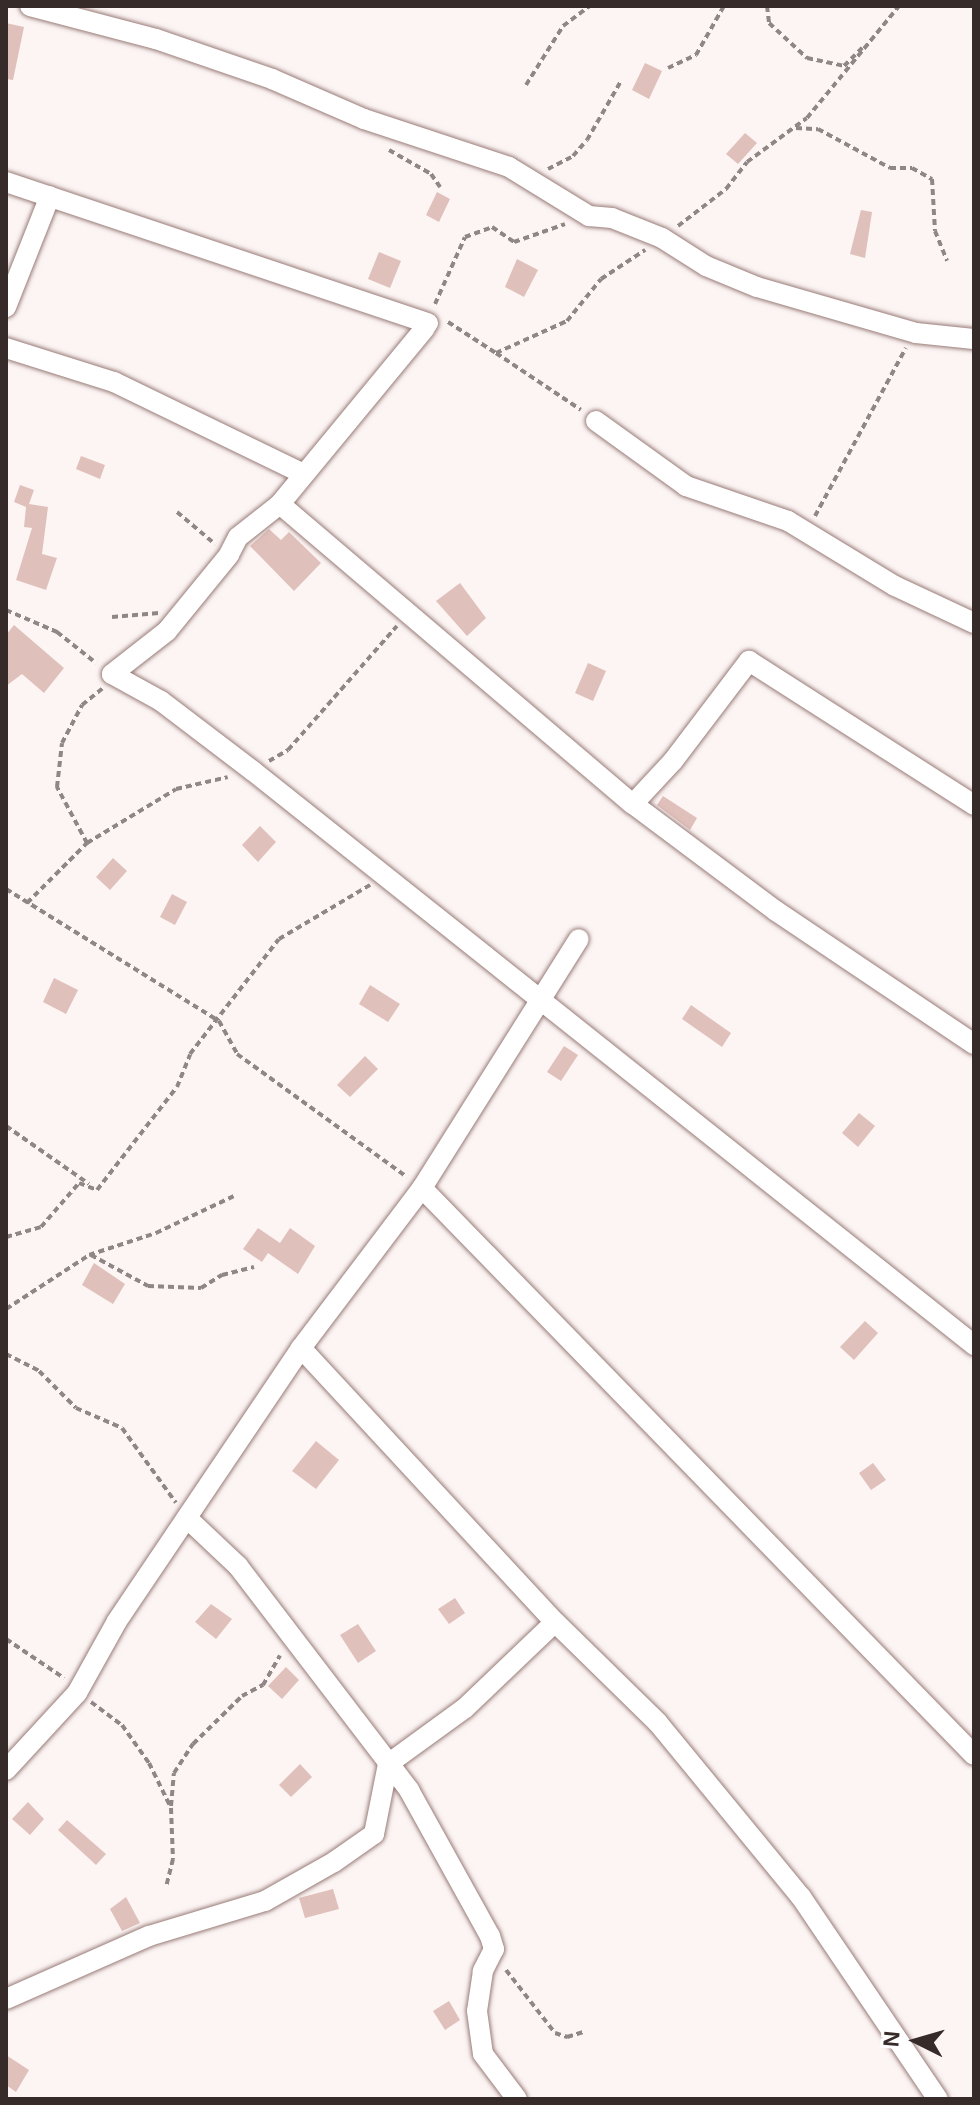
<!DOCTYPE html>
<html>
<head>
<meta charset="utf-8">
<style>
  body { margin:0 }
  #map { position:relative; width:980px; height:2105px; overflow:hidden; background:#fcf5f4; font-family:Arial,sans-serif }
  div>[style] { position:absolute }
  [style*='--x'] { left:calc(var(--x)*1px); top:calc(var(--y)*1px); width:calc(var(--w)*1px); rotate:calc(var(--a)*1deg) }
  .building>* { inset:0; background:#e0c0bb }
  .path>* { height:4px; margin-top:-2px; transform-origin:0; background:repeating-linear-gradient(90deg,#908685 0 6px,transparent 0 10px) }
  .roads { filter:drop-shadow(0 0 2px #987b77) drop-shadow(0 0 2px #987b77) }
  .street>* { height:20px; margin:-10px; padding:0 10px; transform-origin:10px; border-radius:10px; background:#fff }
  span { translate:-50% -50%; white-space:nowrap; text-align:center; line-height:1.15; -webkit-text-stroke:6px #fff; paint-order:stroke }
  .frame { position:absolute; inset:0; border:8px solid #372b29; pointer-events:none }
  .north { position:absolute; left:876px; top:2001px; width:80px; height:80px; -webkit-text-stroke:6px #fff; paint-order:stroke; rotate:275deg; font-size:22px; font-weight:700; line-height:32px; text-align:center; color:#372b29 }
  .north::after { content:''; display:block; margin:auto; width:28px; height:36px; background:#372b29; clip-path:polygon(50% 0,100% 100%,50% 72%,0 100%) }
</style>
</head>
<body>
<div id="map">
  <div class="building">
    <div style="clip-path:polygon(6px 23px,24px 27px,13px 80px,6px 79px)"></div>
    <div style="clip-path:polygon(645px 63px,662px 71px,649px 99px,632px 90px)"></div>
    <div style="clip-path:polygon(745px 133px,757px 143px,738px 164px,726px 154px)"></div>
    <div style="clip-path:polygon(437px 192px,450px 199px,439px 222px,426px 215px)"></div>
    <div style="clip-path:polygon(861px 210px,872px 212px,865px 258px,850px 254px)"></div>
    <div style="clip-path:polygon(379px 252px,401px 261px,390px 288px,368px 279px)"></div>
    <div style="clip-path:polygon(517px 259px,538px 270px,524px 297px,505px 287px)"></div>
    <div style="clip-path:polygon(81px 456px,105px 465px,100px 479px,76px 469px)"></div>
    <div style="clip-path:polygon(20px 485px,34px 490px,29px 504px,48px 507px,42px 554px,57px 558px,46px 590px,16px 580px,32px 528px,24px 527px,26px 507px,14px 502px)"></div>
    <div style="clip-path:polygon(269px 529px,281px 540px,289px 532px,321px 563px,294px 591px,250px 546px)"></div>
    <div style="clip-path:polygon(460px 583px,486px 618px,467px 636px,436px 601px)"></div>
    <div style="clip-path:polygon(14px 625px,64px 668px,44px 693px,22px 674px,6px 686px,6px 635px)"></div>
    <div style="clip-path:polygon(588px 663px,606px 671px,593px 701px,575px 693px)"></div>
    <div style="clip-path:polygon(663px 796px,697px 818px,690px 830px,657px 805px)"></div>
    <div style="clip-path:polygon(260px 826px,276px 842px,258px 862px,242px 845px)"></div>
    <div style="clip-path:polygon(113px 858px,127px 871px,110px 890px,96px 877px)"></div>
    <div style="clip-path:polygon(172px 894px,187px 902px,175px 925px,160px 917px)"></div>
    <div style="clip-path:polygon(54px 978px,78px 990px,66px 1014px,43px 1002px)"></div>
    <div style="clip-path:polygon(370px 985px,400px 1004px,388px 1022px,359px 1004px)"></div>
    <div style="clip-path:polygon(691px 1005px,731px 1033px,722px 1047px,682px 1019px)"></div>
    <div style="clip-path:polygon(564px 1046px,578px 1055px,561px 1081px,547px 1072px)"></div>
    <div style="clip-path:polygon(365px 1056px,378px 1069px,350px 1097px,337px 1085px)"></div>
    <div style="clip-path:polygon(859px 1113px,875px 1126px,858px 1147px,842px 1133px)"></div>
    <div style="clip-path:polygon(258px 1228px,280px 1243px,290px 1228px,315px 1246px,298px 1274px,268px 1253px,262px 1262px,243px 1249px)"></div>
    <div style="clip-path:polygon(94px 1263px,125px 1284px,113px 1304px,82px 1285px)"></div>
    <div style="clip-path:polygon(865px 1321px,878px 1333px,854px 1360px,840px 1347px)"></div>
    <div style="clip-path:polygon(316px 1441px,339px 1460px,316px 1489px,292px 1471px)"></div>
    <div style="clip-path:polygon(873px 1463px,886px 1480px,871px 1490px,859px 1473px)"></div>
    <div style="clip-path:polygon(455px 1598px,465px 1613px,449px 1624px,438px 1609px)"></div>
    <div style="clip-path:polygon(211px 1604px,232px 1619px,216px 1639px,195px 1622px)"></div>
    <div style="clip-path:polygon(358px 1624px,376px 1651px,358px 1663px,340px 1635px)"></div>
    <div style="clip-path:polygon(286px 1667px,299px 1680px,282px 1699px,268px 1686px)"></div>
    <div style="clip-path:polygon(300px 1764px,312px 1777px,291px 1797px,279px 1785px)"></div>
    <div style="clip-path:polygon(28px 1802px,44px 1819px,30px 1835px,12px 1819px)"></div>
    <div style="clip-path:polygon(67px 1820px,106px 1854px,96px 1865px,58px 1830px)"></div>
    <div style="clip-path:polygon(333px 1889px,339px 1909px,305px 1918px,299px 1898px)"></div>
    <div style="clip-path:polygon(126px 1897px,140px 1923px,122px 1931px,110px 1909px)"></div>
    <div style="clip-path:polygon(449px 2001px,460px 2020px,445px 2030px,433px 2011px)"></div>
    <div style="clip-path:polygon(6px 2055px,29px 2070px,16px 2092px,6px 2085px)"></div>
  </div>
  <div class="path">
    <div style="--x:767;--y:6;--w:17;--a:83"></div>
    <div style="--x:769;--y:23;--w:52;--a:42.6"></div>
    <div style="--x:807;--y:58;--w:38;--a:12"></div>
    <div style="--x:844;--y:66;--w:27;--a:-45"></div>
    <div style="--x:668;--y:68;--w:31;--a:-25"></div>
    <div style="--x:696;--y:55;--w:56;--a:-60.3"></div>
    <div style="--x:526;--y:85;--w:70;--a:-57.9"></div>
    <div style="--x:563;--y:26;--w:34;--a:-37"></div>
    <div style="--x:796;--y:128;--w:22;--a:3"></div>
    <div style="--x:818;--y:129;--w:82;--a:28.4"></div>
    <div style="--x:890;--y:168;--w:22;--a:0"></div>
    <div style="--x:912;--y:168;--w:23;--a:29"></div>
    <div style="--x:932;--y:179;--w:52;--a:86.7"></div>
    <div style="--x:935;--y:231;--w:32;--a:68"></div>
    <div style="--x:389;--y:150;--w:48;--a:29.7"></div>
    <div style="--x:431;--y:174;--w:16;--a:55"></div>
    <div style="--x:548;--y:169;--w:28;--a:-27"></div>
    <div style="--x:573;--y:156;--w:21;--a:-49"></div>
    <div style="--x:587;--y:140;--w:68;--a:-60"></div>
    <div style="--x:678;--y:226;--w:61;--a:-37.6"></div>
    <div style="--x:726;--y:189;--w:34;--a:-52"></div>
    <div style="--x:747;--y:162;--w:74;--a:-36.3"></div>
    <div style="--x:807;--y:118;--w:145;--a:-50.6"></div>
    <div style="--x:435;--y:304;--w:73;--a:-65.9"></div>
    <div style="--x:465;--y:237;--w:29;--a:-20"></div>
    <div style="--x:492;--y:227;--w:27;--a:34"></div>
    <div style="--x:514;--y:242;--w:54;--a:-19.4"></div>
    <div style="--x:448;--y:322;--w:57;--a:32.9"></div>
    <div style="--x:496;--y:353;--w:78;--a:-24.3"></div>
    <div style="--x:567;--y:321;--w:54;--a:-51"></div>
    <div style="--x:601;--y:279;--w:53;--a:-33.4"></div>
    <div style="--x:496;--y:353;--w:102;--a:33.8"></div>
    <div style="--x:177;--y:512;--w:50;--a:40.1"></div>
    <div style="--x:815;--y:516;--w:191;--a:-61.6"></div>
    <div style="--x:6;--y:610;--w:56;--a:23.3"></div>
    <div style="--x:57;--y:632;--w:50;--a:38.5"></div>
    <div style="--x:112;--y:617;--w:47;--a:-4.9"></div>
    <div style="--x:269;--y:761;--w:22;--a:-30"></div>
    <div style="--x:288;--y:750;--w:165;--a:-48.7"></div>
    <div style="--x:87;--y:843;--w:64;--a:-118.2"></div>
    <div style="--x:57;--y:787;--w:44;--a:-83.5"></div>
    <div style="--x:62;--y:743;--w:43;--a:-62.2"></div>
    <div style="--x:82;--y:705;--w:27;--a:-39"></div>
    <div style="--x:6;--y:889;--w:251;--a:31.8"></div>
    <div style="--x:219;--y:1021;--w:38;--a:61"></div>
    <div style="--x:237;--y:1054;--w:210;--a:35.9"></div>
    <div style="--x:27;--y:903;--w:85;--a:-45"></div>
    <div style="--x:87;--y:843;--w:104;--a:-31.2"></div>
    <div style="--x:176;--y:789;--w:53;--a:-13"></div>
    <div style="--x:6;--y:1126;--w:101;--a:34.9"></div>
    <div style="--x:6;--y:1237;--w:36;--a:-16"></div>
    <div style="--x:41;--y:1227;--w:58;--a:-49.2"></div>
    <div style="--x:79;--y:1183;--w:19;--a:21"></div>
    <div style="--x:97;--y:1190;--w:130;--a:-52.2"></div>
    <div style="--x:177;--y:1087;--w:35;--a:-68"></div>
    <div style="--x:190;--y:1054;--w:145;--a:-52.3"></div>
    <div style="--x:279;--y:939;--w:106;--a:-30.7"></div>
    <div style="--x:91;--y:1255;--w:65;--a:28.5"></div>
    <div style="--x:148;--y:1286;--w:53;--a:2.2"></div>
    <div style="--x:201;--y:1288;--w:25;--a:-32"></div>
    <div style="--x:222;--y:1275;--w:33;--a:-14"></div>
    <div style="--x:6;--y:1309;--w:99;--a:-33"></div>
    <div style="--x:89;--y:1255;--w:71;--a:-18.2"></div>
    <div style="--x:156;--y:1233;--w:86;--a:-25.4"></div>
    <div style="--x:6;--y:1354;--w:37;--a:27"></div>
    <div style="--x:39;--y:1371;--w:52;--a:45"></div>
    <div style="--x:76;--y:1408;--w:50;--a:23.5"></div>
    <div style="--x:122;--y:1428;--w:92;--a:54.2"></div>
    <div style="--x:6;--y:1639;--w:70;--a:33.9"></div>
    <div style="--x:91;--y:1702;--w:39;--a:37"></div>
    <div style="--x:122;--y:1725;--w:47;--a:54.6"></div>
    <div style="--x:149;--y:1763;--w:50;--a:63.9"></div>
    <div style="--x:171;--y:1808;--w:51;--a:87.8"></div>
    <div style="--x:173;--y:1859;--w:29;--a:104"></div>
    <div style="--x:171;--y:1806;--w:33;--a:-85"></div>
    <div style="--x:174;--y:1773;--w:35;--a:-57"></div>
    <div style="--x:193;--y:1744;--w:69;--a:-44.4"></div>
    <div style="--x:242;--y:1696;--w:24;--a:-28"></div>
    <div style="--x:263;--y:1685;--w:34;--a:-60"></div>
    <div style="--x:506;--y:1970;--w:80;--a:52.1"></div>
    <div style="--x:555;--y:2033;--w:13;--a:18"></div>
    <div style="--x:567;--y:2037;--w:17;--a:-17"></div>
  </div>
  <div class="roads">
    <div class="street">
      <div style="--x:30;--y:6;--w:130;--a:14.7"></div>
      <div style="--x:156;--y:39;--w:123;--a:19"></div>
      <div style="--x:272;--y:79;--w:100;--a:23.5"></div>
      <div style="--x:364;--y:119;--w:153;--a:18.3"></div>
      <div style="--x:509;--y:167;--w:94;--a:31.5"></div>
      <div style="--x:589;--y:216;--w:23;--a:5"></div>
      <div style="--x:612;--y:218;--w:54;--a:21.8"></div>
      <div style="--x:662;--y:238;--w:52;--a:32.5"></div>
      <div style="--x:706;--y:266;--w:55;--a:22.4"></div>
      <div style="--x:757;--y:287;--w:166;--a:16.1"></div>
      <div style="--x:916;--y:333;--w:58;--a:5.9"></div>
      <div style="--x:6;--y:182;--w:445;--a:18.5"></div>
      <div style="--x:6;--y:307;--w:119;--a:-68.4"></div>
      <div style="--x:425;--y:328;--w:228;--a:129.5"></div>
      <div style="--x:280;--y:504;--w:463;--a:40.4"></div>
      <div style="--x:633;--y:804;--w:179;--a:36.8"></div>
      <div style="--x:776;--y:911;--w:239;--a:33.9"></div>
      <div style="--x:6;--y:348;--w:113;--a:17.5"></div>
      <div style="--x:114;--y:382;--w:208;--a:25.9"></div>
      <div style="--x:596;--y:421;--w:111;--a:35.8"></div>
      <div style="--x:686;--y:486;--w:108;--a:18.9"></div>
      <div style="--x:788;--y:521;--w:125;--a:31.3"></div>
      <div style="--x:895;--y:586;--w:87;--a:25.1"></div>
      <div style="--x:280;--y:504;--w:53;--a:141.8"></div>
      <div style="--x:238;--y:537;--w:20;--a:117"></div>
      <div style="--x:229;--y:555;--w:98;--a:129.2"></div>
      <div style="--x:167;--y:631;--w:70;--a:142"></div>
      <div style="--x:112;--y:674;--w:56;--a:28.9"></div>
      <div style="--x:161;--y:701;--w:116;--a:37.3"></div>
      <div style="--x:253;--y:771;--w:922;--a:38.52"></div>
      <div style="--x:633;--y:804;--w:59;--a:-47.1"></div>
      <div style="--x:673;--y:761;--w:126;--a:-52.8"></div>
      <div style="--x:749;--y:661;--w:267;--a:32.6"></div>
      <div style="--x:422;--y:1188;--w:791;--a:45.77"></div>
      <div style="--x:301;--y:1348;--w:374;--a:47.2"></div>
      <div style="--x:555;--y:1622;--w:144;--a:44.4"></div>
      <div style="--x:658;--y:1723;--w:225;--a:50.6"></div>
      <div style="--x:801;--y:1897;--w:244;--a:55.9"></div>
      <div style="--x:187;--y:1518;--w:70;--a:43.3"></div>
      <div style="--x:238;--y:1566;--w:282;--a:52.6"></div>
      <div style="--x:409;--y:1790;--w:167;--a:61"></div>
      <div style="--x:490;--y:1936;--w:14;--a:73"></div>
      <div style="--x:494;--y:1949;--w:25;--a:117"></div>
      <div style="--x:483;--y:1971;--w:40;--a:98.5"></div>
      <div style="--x:477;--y:2011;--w:43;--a:82.1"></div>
      <div style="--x:483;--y:2054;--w:56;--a:52.9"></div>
      <div style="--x:6;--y:1770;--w:105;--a:-47.3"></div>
      <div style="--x:77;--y:1693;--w:82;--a:-60.9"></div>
      <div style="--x:117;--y:1621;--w:329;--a:-56"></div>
      <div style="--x:301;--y:1348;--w:201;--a:-52.9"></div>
      <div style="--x:422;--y:1188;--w:294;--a:-57.8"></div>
      <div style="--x:6;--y:1999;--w:156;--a:-23.8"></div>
      <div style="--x:149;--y:1936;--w:121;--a:-16.8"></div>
      <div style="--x:265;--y:1901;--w:79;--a:-29.5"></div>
      <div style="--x:334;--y:1862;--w:49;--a:-35"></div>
      <div style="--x:374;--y:1834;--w:71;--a:-78.7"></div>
      <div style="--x:388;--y:1764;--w:95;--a:-36"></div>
      <div style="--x:465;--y:1708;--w:124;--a:-43.7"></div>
    </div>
  </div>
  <div class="frame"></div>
  <div class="north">N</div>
</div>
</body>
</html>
